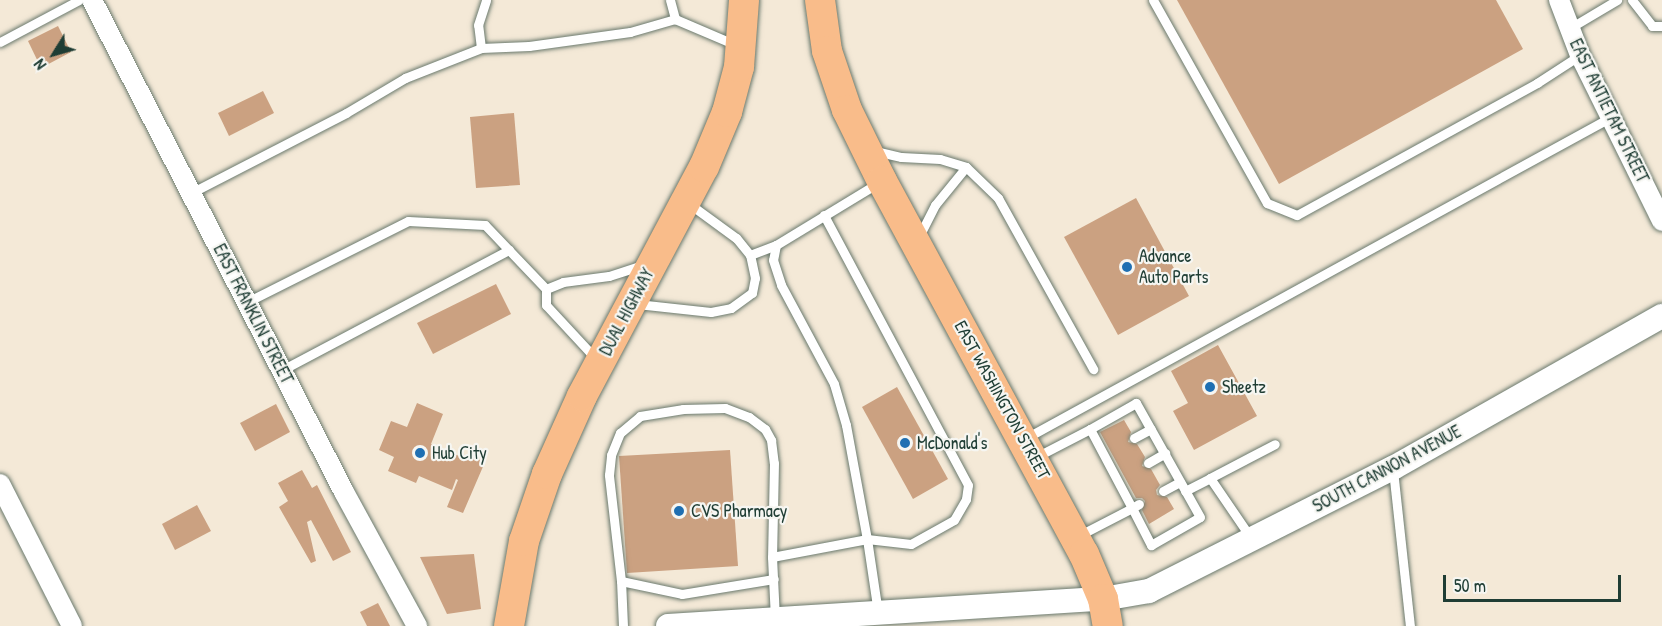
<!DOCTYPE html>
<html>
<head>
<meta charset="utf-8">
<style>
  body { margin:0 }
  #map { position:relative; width:1662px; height:626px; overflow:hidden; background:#f4e9d7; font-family:"Patrick Hand",sans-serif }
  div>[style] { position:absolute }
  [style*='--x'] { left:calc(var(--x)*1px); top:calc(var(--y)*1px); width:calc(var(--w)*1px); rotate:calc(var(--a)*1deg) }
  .building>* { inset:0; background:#cba181 }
  .roads { filter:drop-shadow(0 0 2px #6a796d) drop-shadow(0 0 2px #6a796d) }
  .service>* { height:9px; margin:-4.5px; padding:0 4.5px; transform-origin:4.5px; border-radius:4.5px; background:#fff }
  .minor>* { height:20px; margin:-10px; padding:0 10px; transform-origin:10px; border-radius:10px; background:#fff }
  .tertiary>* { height:24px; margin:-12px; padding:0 12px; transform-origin:12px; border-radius:12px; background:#fff }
  .primary>* { height:30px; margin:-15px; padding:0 15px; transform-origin:15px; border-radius:15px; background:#f9bc8a }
  .dots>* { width:16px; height:16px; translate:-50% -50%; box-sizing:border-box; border:3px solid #f6f6f2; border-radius:50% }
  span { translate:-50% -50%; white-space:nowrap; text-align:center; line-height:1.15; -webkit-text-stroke:4.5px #f6f6f2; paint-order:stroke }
  .street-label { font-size:18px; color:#1f3d34 }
  .poi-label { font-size:18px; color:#1f3d34 }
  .left { translate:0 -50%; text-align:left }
  .north { position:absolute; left:24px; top:24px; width:60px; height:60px; -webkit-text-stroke:4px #f6f6f2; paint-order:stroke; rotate:233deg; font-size:16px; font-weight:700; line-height:24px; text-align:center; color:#1f3d34 }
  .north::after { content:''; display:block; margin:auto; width:21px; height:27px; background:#1f3d34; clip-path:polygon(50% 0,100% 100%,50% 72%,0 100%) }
  .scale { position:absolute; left:1443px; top:575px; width:178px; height:27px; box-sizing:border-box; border:3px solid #1f3d34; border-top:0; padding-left:8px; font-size:18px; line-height:21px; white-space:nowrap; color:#1f3d34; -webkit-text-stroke:4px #f6f6f2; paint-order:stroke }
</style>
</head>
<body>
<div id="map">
  <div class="building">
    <div style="clip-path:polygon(1177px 0,1496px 0,1523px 49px,1279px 184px)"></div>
    <div style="clip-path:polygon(58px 26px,71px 52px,41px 68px,28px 41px)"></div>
    <div style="clip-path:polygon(263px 91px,274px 113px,229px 136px,218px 113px)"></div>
    <div style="clip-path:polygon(514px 113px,520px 185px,476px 188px,470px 117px)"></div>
    <div style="clip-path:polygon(1136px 198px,1189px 296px,1118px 335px,1064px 237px)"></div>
    <div style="clip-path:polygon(496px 284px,511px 314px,433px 354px,417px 323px)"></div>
    <div style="clip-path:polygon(1218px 345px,1257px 416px,1194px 450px,1173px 411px,1188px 403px,1171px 371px)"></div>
    <div style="clip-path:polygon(897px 387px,948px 479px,913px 499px,862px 407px)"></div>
    <div style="clip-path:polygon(417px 403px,443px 414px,431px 444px,466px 459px,468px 455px,485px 462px,463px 513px,447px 507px,458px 480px,456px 479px,452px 490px,419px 476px,416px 483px,388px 471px,394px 457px,379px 450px,391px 421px,407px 427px)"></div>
    <div style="clip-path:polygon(276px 404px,290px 432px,255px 451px,240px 423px)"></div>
    <div style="clip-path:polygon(1124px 420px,1131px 432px,1128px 442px,1137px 444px,1145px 457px,1142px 466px,1151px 469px,1160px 485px,1156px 490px,1157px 495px,1167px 497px,1174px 509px,1149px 524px,1142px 510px,1145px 501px,1142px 498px,1136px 498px,1100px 432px)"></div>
    <div style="clip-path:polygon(730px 450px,738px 566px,627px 573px,619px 456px)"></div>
    <div style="clip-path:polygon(302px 470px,312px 488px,317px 485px,351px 552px,333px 561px,311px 520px,307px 522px,316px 561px,311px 563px,279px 507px,288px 501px,278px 483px)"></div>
    <div style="clip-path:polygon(197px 505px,211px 531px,175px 550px,162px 524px)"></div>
    <div style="clip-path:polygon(474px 554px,481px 609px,447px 614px,420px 557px)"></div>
    <div style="clip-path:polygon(378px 603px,390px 626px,367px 626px,360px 612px)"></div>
  </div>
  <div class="roads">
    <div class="service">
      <div style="--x:670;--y:0;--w:20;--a:75"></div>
      <div style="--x:1153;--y:0;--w:233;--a:60.7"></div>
      <div style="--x:1267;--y:203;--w:32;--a:22"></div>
      <div style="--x:1297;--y:215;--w:274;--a:-28.8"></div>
      <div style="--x:1537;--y:83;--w:51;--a:-33.1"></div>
      <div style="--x:1632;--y:0;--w:33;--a:52"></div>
      <div style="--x:1652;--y:26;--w:10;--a:0"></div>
      <div style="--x:1570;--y:28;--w:55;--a:-30.8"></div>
      <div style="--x:0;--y:42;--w:89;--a:-28"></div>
      <div style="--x:481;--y:48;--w:23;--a:-97"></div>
      <div style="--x:478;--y:25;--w:26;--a:-72"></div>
      <div style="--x:875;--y:151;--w:27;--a:13"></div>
      <div style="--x:901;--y:157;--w:39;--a:3"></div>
      <div style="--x:940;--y:159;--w:27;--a:17"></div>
      <div style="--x:966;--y:167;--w:49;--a:129.2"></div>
      <div style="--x:935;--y:205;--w:37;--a:117"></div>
      <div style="--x:966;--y:167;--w:45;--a:44.1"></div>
      <div style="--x:998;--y:198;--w:196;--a:60.9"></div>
      <div style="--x:191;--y:193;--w:174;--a:-27.3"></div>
      <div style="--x:346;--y:113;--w:69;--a:-30.7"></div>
      <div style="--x:405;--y:78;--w:82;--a:-21.5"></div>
      <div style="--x:481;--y:48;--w:48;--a:-2.4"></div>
      <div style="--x:529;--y:46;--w:102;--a:-7.9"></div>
      <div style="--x:630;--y:32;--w:47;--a:-16.1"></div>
      <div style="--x:675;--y:19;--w:66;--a:23.1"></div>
      <div style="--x:776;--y:245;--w:15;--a:101"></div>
      <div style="--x:773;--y:260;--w:26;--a:72"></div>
      <div style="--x:781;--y:285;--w:112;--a:61.8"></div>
      <div style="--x:834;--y:384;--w:43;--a:73.7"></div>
      <div style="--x:846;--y:425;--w:116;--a:79.6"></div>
      <div style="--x:867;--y:539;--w:44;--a:6.5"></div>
      <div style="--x:911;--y:544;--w:49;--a:-29.2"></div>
      <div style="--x:954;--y:520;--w:24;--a:-60"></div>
      <div style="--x:966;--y:499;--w:14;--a:-82"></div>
      <div style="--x:968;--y:485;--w:306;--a:-118.1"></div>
      <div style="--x:750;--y:255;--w:28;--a:-21"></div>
      <div style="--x:776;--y:245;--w:119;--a:-31.3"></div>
      <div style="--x:546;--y:289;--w:16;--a:90"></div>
      <div style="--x:546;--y:305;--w:75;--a:47.2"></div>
      <div style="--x:247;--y:302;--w:180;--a:-26.7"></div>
      <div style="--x:408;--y:221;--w:77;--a:3"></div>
      <div style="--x:485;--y:225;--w:88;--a:46.4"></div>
      <div style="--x:546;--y:289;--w:18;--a:-22"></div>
      <div style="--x:563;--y:282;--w:46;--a:-7.4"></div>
      <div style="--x:609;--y:276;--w:36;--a:-18"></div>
      <div style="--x:637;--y:304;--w:74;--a:6.2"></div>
      <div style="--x:711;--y:312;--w:20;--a:-11"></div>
      <div style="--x:731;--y:308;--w:26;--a:-36"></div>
      <div style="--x:752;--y:293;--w:15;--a:-79"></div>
      <div style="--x:755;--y:278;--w:24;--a:-102"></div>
      <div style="--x:750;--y:255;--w:22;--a:-129"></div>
      <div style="--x:736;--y:238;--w:59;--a:-143.9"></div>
      <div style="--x:282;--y:370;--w:257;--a:-27.9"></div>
      <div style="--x:1026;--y:438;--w:667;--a:-28.75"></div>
      <div style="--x:1134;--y:438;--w:19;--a:-28"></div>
      <div style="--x:1036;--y:457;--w:61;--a:-27.4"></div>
      <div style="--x:1148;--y:463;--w:20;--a:-30"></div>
      <div style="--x:1393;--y:470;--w:157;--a:83.8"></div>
      <div style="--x:1210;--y:478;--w:73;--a:-27.6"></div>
      <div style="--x:1163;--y:491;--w:19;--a:-28"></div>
      <div style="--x:1185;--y:491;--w:28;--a:-27"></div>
      <div style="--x:1210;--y:478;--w:73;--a:55.7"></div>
      <div style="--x:1078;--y:536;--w:61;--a:-27.4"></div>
      <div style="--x:1132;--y:508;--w:42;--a:62.8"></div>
      <div style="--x:1151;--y:545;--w:56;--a:-29.7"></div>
      <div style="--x:1200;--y:517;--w:131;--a:-119.3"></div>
      <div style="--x:1136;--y:403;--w:53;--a:150.5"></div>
      <div style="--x:1090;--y:429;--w:89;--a:62"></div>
      <div style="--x:1132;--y:508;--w:8;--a:-30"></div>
      <div style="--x:772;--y:557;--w:97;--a:-10.7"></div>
      <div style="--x:867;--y:539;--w:75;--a:81.5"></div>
      <div style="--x:621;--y:581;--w:62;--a:12"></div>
      <div style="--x:682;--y:594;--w:93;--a:-9.3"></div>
      <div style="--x:623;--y:626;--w:45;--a:-92.5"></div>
      <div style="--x:621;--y:581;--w:107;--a:-96.5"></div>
      <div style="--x:609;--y:475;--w:20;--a:-84"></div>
      <div style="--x:611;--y:455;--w:24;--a:-68"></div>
      <div style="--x:620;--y:433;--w:26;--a:-40"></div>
      <div style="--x:640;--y:416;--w:44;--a:-9.2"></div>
      <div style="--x:683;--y:409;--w:42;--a:-1.4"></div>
      <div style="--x:725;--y:408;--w:26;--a:21"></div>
      <div style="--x:749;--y:417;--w:20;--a:37"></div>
      <div style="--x:765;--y:429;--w:13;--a:61"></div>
      <div style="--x:771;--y:440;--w:23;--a:83"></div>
      <div style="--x:774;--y:463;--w:94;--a:91.2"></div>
      <div style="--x:772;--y:557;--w:61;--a:87.2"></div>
    </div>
    <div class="minor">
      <div style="--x:92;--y:0;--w:553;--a:62.88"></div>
      <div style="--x:344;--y:492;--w:153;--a:61.4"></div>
      <div style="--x:1559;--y:0;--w:59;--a:69.1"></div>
      <div style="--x:1580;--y:55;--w:185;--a:63.7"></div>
      <div style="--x:0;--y:484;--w:159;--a:63.1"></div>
    </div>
    <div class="tertiary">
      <div style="--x:668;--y:626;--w:436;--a:-3.6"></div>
      <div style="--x:1103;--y:599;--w:47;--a:-9.9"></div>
      <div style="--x:1149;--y:591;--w:273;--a:-26.8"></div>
      <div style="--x:1393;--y:468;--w:309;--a:-29.5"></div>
    </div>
    <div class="primary">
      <div style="--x:820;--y:0;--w:51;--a:82.2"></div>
      <div style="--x:827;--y:51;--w:62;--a:71.3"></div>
      <div style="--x:847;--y:110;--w:79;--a:63.8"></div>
      <div style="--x:882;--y:181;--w:424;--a:61.6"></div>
      <div style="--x:1084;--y:554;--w:49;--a:67.1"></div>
      <div style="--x:1103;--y:599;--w:27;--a:80"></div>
      <div style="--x:509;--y:626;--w:86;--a:-80"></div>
      <div style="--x:524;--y:541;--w:71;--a:-71.1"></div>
      <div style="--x:547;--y:474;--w:85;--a:-65.8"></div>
      <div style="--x:582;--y:396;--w:259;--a:-62"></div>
      <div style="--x:704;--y:167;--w:60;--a:-67.3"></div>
      <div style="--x:727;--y:112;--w:47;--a:-75.1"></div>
      <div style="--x:739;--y:67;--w:67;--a:-85.7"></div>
    </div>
  </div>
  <div class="dots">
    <div style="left:1127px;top:267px;background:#1f6fb2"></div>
    <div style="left:1210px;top:387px;background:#1f6fb2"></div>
    <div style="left:905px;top:443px;background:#1f6fb2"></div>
    <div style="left:420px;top:453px;background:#1f6fb2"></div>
    <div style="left:679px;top:511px;background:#1f6fb2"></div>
  </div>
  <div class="street-label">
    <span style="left:1609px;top:111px;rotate:64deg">EAST ANTIETAM STREET</span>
    <span style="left:627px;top:312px;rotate:-62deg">DUAL HIGHWAY</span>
    <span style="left:253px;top:314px;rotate:63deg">EAST FRANKLIN STREET</span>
    <span style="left:1002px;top:400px;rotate:61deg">EAST WASHINGTON STREET</span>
    <span style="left:1387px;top:469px;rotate:-28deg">SOUTH CANNON AVENUE</span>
  </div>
  <div class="poi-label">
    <span class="left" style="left:1139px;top:267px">Advance<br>Auto Parts</span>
    <span class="left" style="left:1222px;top:387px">Sheetz</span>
    <span class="left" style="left:917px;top:443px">McDonald's</span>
    <span class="left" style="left:432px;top:453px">Hub City</span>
    <span class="left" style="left:691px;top:511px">CVS Pharmacy</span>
  </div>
  <div class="north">N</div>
  <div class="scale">50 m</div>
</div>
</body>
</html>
